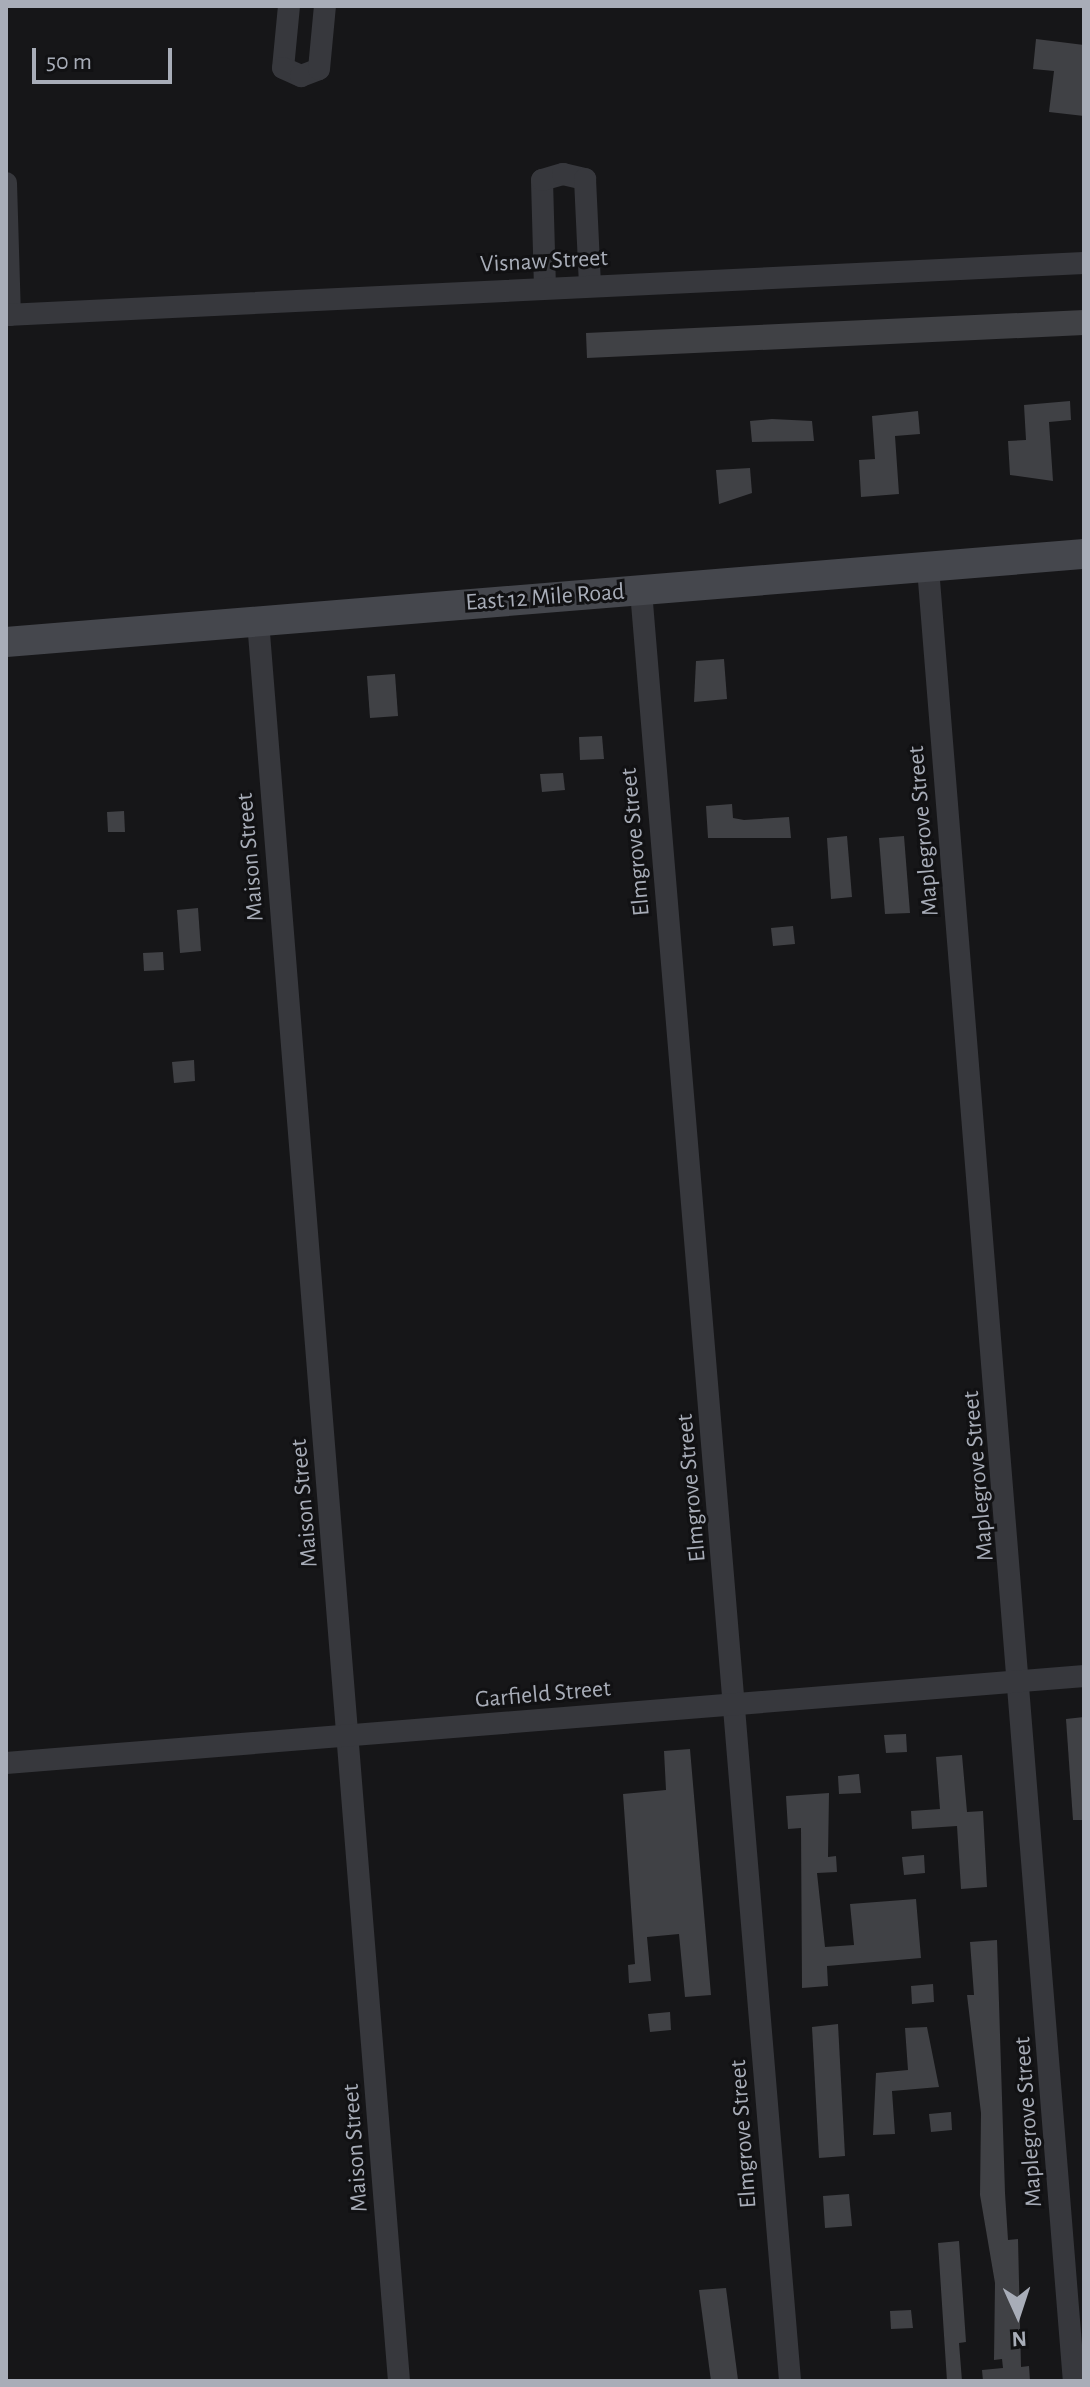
<!DOCTYPE html>
<html>
<head>
<meta charset="utf-8">
<style>
  body { margin:0 }
  #map { position:relative; width:1090px; height:2387px; overflow:hidden; background:#161618; font-family:"Alegreya Sans",sans-serif }
  div>[style] { position:absolute }
  [style*='--x'] { left:calc(var(--x)*1px); top:calc(var(--y)*1px); width:calc(var(--w)*1px); rotate:calc(var(--a)*1deg) }
  .building>* { inset:0; background:#404145 }
  .street>* { height:22px; margin:-11px; padding:0 11px; transform-origin:11px; border-radius:11px; background:#37383d }
  .secondary>* { height:30px; margin:-15px; padding:0 15px; transform-origin:15px; border-radius:15px; background:#45474d }
  span { translate:-50% -50%; white-space:nowrap; text-align:center; line-height:1.15; -webkit-text-stroke:6px #111113; paint-order:stroke }
  .street-label { font-size:24px; color:#a8adb8 }
  .frame { position:absolute; inset:0; border:8px solid #a8adb8; pointer-events:none }
  .north { position:absolute; left:978px; top:2275px; width:80px; height:80px; -webkit-text-stroke:6px #111113; paint-order:stroke; rotate:177deg; font-size:22px; font-weight:700; line-height:32px; text-align:center; color:#a8adb8 }
  .north::after { content:''; display:block; margin:auto; width:28px; height:36px; background:#a8adb8; clip-path:polygon(50% 0,100% 100%,50% 72%,0 100%) }
  .scale { position:absolute; left:32px; top:48px; width:140px; height:36px; box-sizing:border-box; border:4px solid #a8adb8; border-top:0; padding-left:10px; font-size:24px; line-height:28px; white-space:nowrap; color:#a8adb8; -webkit-text-stroke:6px #111113; paint-order:stroke }
</style>
</head>
<body>
<div id="map">
  <div class="building">
    <div style="clip-path:polygon(1036px 39px,1084px 45px,1084px 116px,1049px 112px,1054px 71px,1033px 69px)"></div>
    <div style="clip-path:polygon(1084px 310px,1084px 335px,587px 358px,586px 333px)"></div>
    <div style="clip-path:polygon(1070px 401px,1071px 420px,1049px 422px,1053px 481px,1010px 475px,1008px 441px,1026px 440px,1024px 405px)"></div>
    <div style="clip-path:polygon(918px 411px,920px 434px,895px 436px,899px 494px,861px 497px,859px 460px,875px 459px,872px 416px)"></div>
    <div style="clip-path:polygon(772px 419px,812px 421px,814px 441px,752px 442px,750px 421px)"></div>
    <div style="clip-path:polygon(750px 468px,752px 493px,719px 504px,716px 470px)"></div>
    <div style="clip-path:polygon(724px 659px,727px 699px,694px 702px,696px 661px)"></div>
    <div style="clip-path:polygon(395px 674px,398px 716px,370px 718px,367px 676px)"></div>
    <div style="clip-path:polygon(602px 736px,604px 759px,580px 760px,579px 737px)"></div>
    <div style="clip-path:polygon(563px 773px,565px 790px,542px 792px,540px 774px)"></div>
    <div style="clip-path:polygon(732px 804px,733px 818px,744px 820px,789px 817px,791px 838px,708px 838px,706px 806px)"></div>
    <div style="clip-path:polygon(124px 811px,125px 832px,108px 832px,107px 812px)"></div>
    <div style="clip-path:polygon(847px 836px,852px 897px,831px 899px,827px 838px)"></div>
    <div style="clip-path:polygon(904px 836px,910px 913px,885px 914px,879px 838px)"></div>
    <div style="clip-path:polygon(198px 908px,201px 951px,180px 953px,177px 910px)"></div>
    <div style="clip-path:polygon(793px 926px,795px 944px,773px 946px,771px 928px)"></div>
    <div style="clip-path:polygon(163px 952px,164px 970px,144px 971px,143px 953px)"></div>
    <div style="clip-path:polygon(194px 1060px,195px 1081px,174px 1083px,172px 1062px)"></div>
    <div style="clip-path:polygon(1084px 1717px,1084px 1820px,1073px 1820px,1066px 1719px)"></div>
    <div style="clip-path:polygon(906px 1734px,907px 1752px,886px 1753px,884px 1735px)"></div>
    <div style="clip-path:polygon(690px 1749px,711px 1995px,685px 1997px,679px 1934px,647px 1937px,651px 1981px,629px 1983px,628px 1965px,635px 1964px,623px 1794px,666px 1790px,664px 1751px)"></div>
    <div style="clip-path:polygon(962px 1755px,967px 1812px,983px 1811px,987px 1887px,961px 1889px,957px 1826px,912px 1829px,911px 1811px,940px 1809px,936px 1757px)"></div>
    <div style="clip-path:polygon(859px 1774px,861px 1793px,839px 1794px,838px 1776px)"></div>
    <div style="clip-path:polygon(829px 1793px,828px 1857px,836px 1856px,837px 1872px,817px 1873px,825px 1947px,854px 1945px,850px 1904px,916px 1899px,921px 1958px,827px 1966px,828px 1986px,802px 1988px,801px 1828px,788px 1829px,786px 1796px)"></div>
    <div style="clip-path:polygon(924px 1855px,925px 1873px,904px 1875px,902px 1857px)"></div>
    <div style="clip-path:polygon(997px 1940px,1005px 2193px,1008px 2240px,1018px 2239px,1021px 2367px,1029px 2366px,1030px 2381px,983px 2381px,982px 2370px,1003px 2368px,1002px 2359px,994px 2360px,995px 2283px,980px 2195px,981px 2113px,967px 1995px,974px 1995px,970px 1942px)"></div>
    <div style="clip-path:polygon(933px 1984px,934px 2002px,912px 2004px,911px 1986px)"></div>
    <div style="clip-path:polygon(670px 2012px,671px 2030px,650px 2032px,648px 2014px)"></div>
    <div style="clip-path:polygon(838px 2024px,845px 2156px,819px 2158px,812px 2027px)"></div>
    <div style="clip-path:polygon(927px 2027px,939px 2087px,892px 2091px,895px 2134px,873px 2135px,876px 2073px,908px 2070px,905px 2028px)"></div>
    <div style="clip-path:polygon(951px 2112px,952px 2130px,931px 2132px,929px 2114px)"></div>
    <div style="clip-path:polygon(849px 2194px,852px 2226px,825px 2228px,823px 2196px)"></div>
    <div style="clip-path:polygon(959px 2241px,966px 2342px,959px 2343px,962px 2381px,947px 2381px,938px 2243px)"></div>
    <div style="clip-path:polygon(726px 2288px,738px 2380px,711px 2381px,699px 2290px)"></div>
    <div style="clip-path:polygon(911px 2310px,913px 2328px,891px 2329px,890px 2311px)"></div>
  </div>
  <div class="street">
    <div style="--x:289;--y:6;--w:62;--a:95.5"></div>
    <div style="--x:283;--y:68;--w:20;--a:24"></div>
    <div style="--x:301;--y:76;--w:19;--a:-21"></div>
    <div style="--x:319;--y:69;--w:63;--a:-84.6"></div>
    <div style="--x:6;--y:183;--w:132;--a:88.3"></div>
    <div style="--x:545;--y:288;--w:108;--a:-91.6"></div>
    <div style="--x:542;--y:180;--w:22;--a:-16"></div>
    <div style="--x:563;--y:174;--w:23;--a:13"></div>
    <div style="--x:585;--y:179;--w:107;--a:87.3"></div>
    <div style="--x:6;--y:315;--w:1079;--a:-2.76"></div>
    <div style="--x:928;--y:568;--w:1819;--a:85.4"></div>
    <div style="--x:641;--y:591;--w:1796;--a:85.24"></div>
    <div style="--x:258;--y:621;--w:1766;--a:85.42"></div>
    <div style="--x:6;--y:1763;--w:1082;--a:-4.61"></div>
  </div>
  <div class="secondary">
    <div style="--x:6;--y:642;--w:1082;--a:-4.67"></div>
  </div>
  <div class="street-label">
    <span style="left:544px;top:262px;rotate:-3deg">Visnaw Street</span>
    <span style="left:545px;top:598px;rotate:-4deg">East 12 Mile Road</span>
    <span style="left:924px;top:831px;rotate:-95deg">Maplegrove Street</span>
    <span style="left:636px;top:842px;rotate:-95deg">Elmgrove Street</span>
    <span style="left:251px;top:857px;rotate:-95deg">Maison Street</span>
    <span style="left:979px;top:1476px;rotate:-95deg">Maplegrove Street</span>
    <span style="left:692px;top:1488px;rotate:-95deg">Elmgrove Street</span>
    <span style="left:305px;top:1503px;rotate:-95deg">Maison Street</span>
    <span style="left:543px;top:1695px;rotate:-5deg">Garfield Street</span>
    <span style="left:1029px;top:2122px;rotate:-94deg">Maplegrove Street</span>
    <span style="left:744px;top:2134px;rotate:-94deg">Elmgrove Street</span>
    <span style="left:356px;top:2148px;rotate:-94deg">Maison Street</span>
  </div>
  <div class="frame"></div>
  <div class="north">N</div>
  <div class="scale">50 m</div>
</div>
</body>
</html>
